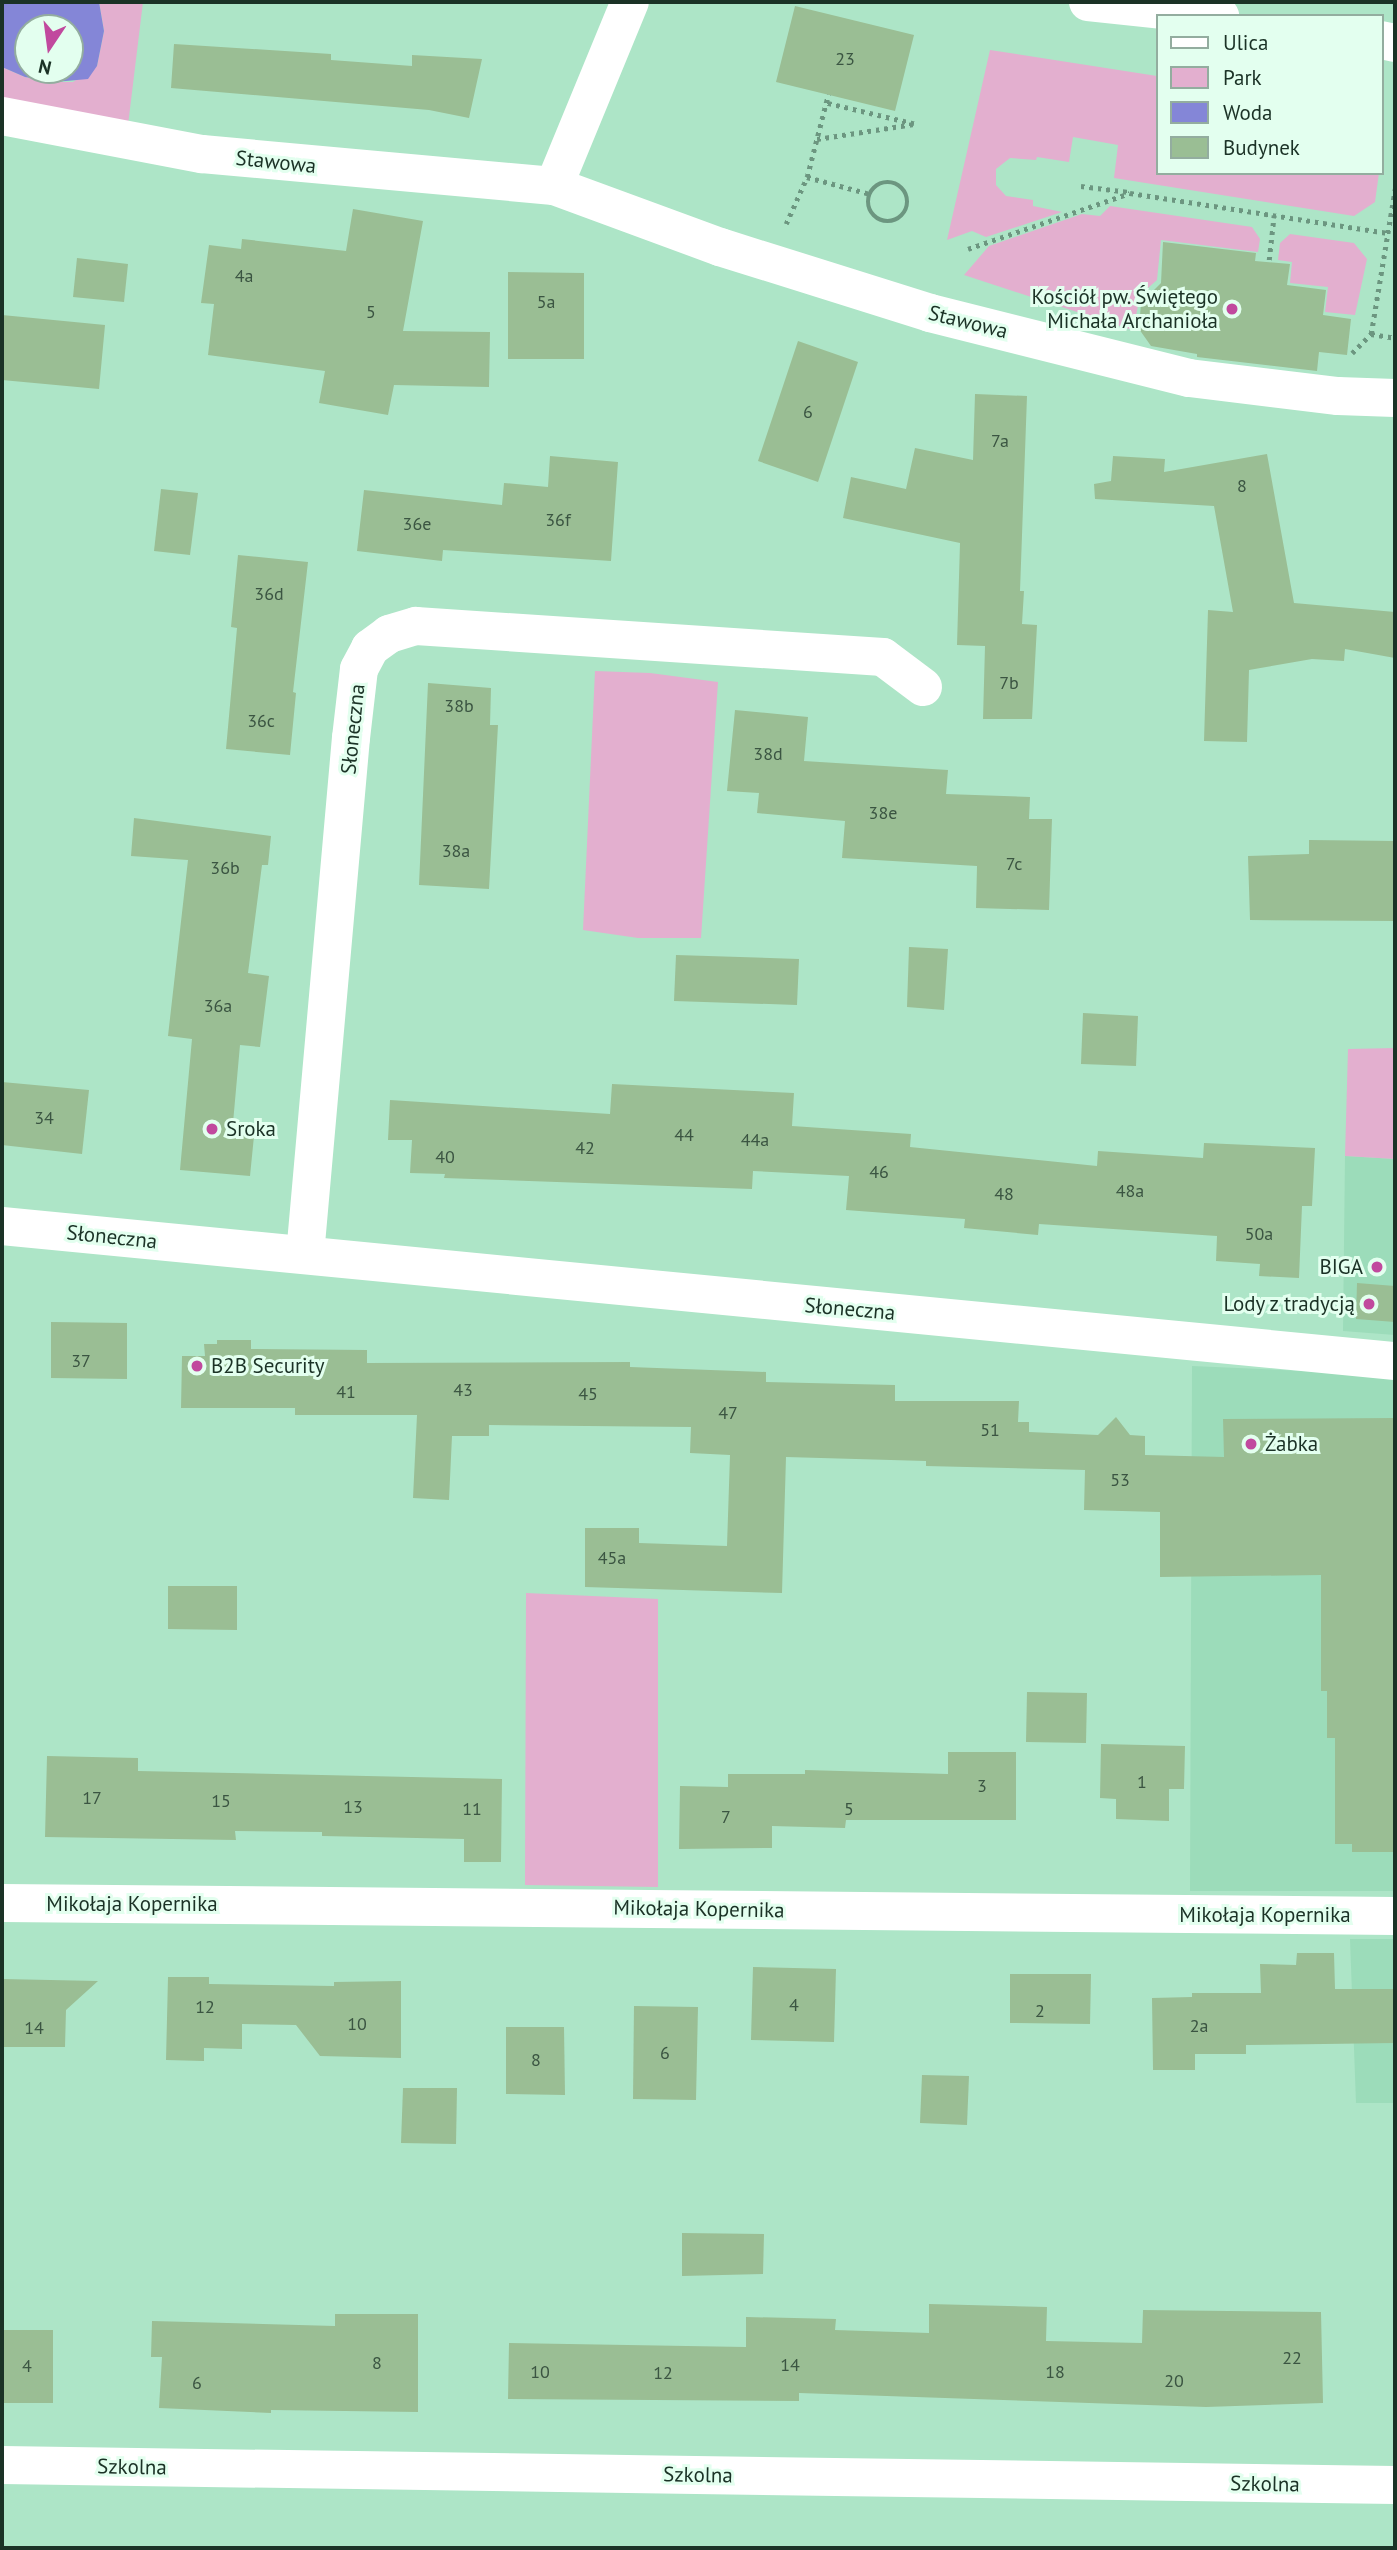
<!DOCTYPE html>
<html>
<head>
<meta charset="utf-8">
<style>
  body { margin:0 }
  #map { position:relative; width:1397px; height:2550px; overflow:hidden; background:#ade5c7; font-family:"PT Sans",sans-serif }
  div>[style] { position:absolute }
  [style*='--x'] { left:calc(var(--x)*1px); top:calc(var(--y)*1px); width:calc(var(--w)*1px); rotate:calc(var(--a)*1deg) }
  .built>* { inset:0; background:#9cdcba }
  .green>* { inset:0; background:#e3afcf }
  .water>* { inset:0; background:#8486d7 }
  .building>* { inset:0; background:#9abe94 }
  .path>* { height:4.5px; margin-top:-2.25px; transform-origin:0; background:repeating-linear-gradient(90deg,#6c9680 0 3.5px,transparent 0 8.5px) }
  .path>.ring { margin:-2.25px; padding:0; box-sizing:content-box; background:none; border:4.5px solid #6c9680; border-radius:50% }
  .minor>* { height:38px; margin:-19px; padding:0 19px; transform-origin:19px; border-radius:19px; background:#fff }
  .tertiary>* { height:38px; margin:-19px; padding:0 19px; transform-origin:19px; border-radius:19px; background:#fff }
  .dots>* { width:19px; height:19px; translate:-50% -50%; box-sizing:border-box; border:4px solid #e3ffef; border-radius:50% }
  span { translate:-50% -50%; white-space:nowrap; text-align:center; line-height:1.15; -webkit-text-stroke:6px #e3ffef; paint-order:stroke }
  .number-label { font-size:18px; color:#3b5542 }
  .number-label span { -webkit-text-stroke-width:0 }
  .street-label { font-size:21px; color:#1b3226 }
  .poi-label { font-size:21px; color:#1b3226 }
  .right { translate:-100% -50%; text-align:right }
  .left { translate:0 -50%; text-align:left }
  .frame { position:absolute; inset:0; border:4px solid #1b3226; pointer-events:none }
  .legend { position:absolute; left:1156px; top:14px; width:228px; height:161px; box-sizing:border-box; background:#e3ffef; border:2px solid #93ad9f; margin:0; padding:9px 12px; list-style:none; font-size:21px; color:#1b3226 }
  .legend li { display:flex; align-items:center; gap:14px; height:35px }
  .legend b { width:35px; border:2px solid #93ad9f }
  .north { position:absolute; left:14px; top:14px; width:70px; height:70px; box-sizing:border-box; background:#e3ffef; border:2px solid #93ad9f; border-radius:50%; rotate:193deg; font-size:19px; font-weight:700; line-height:28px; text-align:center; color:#1b3226 }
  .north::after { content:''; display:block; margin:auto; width:24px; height:32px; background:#c1499e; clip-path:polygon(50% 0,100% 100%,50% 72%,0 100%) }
</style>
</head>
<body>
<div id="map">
  <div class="built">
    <div style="clip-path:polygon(1345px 1156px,1395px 1159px,1395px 1335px,1343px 1331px)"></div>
    <div style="clip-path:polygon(1192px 1366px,1395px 1375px,1395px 1891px,1190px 1891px)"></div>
    <div style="clip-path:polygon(1350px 1939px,1395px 1939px,1395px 2103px,1356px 2103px)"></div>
  </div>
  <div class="green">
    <div style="clip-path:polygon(99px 2px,143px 2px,128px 125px,2px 103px,2px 67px,25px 77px,55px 82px,73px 82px,97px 66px,104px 31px)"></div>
    <div style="clip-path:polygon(990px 50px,1157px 76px,1157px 173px,1379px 173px,1375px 202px,1354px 216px,1114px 178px,1118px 145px,1073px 137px,1069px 162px,1037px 157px,1036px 160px,1010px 158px,996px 169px,996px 185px,1006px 196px,1033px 200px,1033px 206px,1062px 212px,986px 237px,972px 231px,947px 240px)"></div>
    <div style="clip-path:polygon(1110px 206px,1252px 227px,1260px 239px,1258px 252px,1161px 240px,1157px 280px,1140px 295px,1134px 326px,1129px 329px,964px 275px,989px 246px,1082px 214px,1100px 216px)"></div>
    <div style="clip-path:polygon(1290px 234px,1354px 243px,1367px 259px,1355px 315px,1325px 312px,1328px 287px,1290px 283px,1292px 262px,1278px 260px,1280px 243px)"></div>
    <div style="clip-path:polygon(595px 671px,650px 673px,718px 682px,701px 938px,638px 938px,583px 930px)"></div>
    <div style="clip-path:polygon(1395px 1048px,1395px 1159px,1345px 1156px,1348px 1049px)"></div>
    <div style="clip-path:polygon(526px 1593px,658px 1599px,658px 1887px,525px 1885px)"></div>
  </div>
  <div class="water">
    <div style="clip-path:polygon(evenodd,2px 2px,99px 2px,104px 31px,97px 66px,88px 79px,55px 82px,25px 77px,2px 67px,2px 2px,28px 28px,70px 28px,70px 70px,28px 70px,28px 28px)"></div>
  </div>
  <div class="building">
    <div style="clip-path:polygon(795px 6px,914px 35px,895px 111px,776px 82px)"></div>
    <div style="clip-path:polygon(174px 44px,331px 54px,331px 60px,412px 66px,412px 55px,482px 59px,469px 118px,429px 110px,171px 88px)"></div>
    <div style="clip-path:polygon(353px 209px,423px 221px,403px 331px,490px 332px,489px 387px,394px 385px,388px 415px,319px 403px,325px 371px,208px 355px,214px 304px,201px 303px,209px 245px,241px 249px,242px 239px,346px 251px)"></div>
    <div style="clip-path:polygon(1163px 242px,1256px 253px,1255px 261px,1290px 264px,1287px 285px,1326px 290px,1323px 315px,1351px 319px,1347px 355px,1319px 352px,1317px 371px,1197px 357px,1197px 354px,1151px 346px,1139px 329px,1141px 303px,1161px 283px)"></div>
    <div style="clip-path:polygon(77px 258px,128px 264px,124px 302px,73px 297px)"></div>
    <div style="clip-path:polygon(508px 272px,584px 273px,584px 359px,508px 359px)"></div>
    <div style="clip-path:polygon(2px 315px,105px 325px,99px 389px,2px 380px)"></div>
    <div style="clip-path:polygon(798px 341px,858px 362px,818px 482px,758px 461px)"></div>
    <div style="clip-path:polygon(975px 394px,1027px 396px,1020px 591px,1024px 591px,1022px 624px,1037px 625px,1032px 719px,983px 719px,985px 646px,957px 645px,960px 543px,843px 518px,851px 477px,906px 489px,915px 448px,973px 460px)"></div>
    <div style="clip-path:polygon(1267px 454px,1294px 603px,1395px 612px,1395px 658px,1345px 649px,1344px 661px,1312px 659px,1249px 670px,1247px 742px,1204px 741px,1208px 610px,1233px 612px,1214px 506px,1095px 499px,1094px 484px,1111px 481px,1113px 456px,1165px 459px,1164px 472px)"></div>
    <div style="clip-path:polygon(550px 456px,618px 462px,611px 561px,443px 550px,442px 561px,357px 551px,364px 490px,502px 505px,504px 483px,548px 487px)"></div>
    <div style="clip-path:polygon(161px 489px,198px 493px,190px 555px,154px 551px)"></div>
    <div style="clip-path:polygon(238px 555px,308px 562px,293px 692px,296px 693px,290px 755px,226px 749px,237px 628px,231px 627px)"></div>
    <div style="clip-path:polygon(428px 683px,491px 688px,490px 725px,498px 725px,489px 889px,419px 885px)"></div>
    <div style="clip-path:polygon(735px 710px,808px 717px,804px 761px,948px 770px,946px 794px,1030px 797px,1029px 819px,1052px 819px,1049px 910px,976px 908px,977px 866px,842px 858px,845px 821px,757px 813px,759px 793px,727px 791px)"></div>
    <div style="clip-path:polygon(134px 818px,271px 836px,268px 865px,262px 865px,248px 973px,269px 976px,260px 1047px,240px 1045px,232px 1134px,254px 1136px,250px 1176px,180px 1170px,192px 1039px,168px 1036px,188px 860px,131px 856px)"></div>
    <div style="clip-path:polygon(1309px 840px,1395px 841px,1395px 921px,1250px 920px,1248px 856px,1309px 854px)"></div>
    <div style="clip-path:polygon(909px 947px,948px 949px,944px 1010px,907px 1007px)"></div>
    <div style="clip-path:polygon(676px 955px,799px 959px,797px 1005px,674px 1001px)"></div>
    <div style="clip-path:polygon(1083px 1013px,1138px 1016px,1136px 1066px,1081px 1064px)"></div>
    <div style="clip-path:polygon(2px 1082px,89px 1090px,82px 1154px,2px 1145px)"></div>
    <div style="clip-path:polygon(612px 1084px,794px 1093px,792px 1126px,911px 1134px,910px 1147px,1097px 1166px,1098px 1151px,1203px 1158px,1204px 1143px,1315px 1148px,1312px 1206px,1302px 1206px,1299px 1278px,1259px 1276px,1260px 1264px,1216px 1261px,1217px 1236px,1039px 1224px,1038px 1235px,964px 1228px,965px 1219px,846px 1210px,849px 1176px,753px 1171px,752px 1189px,444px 1178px,445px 1174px,410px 1173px,412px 1140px,388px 1140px,390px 1100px,610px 1114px)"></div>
    <div style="clip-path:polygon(1357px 1283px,1395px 1286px,1395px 1322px,1356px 1319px)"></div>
    <div style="clip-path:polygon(51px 1322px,127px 1323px,127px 1379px,51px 1378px)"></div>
    <div style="clip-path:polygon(217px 1340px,251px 1340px,251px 1349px,367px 1350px,367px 1363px,630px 1362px,630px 1367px,766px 1372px,766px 1382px,895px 1385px,895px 1401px,1019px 1401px,1018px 1422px,1029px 1422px,1029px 1432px,1098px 1435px,1116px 1417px,1130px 1435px,1145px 1436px,1145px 1455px,1224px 1457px,1223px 1419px,1395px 1418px,1395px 1852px,1352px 1852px,1352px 1844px,1335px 1844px,1335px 1738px,1327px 1738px,1327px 1691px,1321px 1691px,1321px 1575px,1160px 1577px,1160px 1512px,1084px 1510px,1085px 1470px,926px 1466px,926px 1461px,786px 1457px,782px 1593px,585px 1587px,585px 1528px,639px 1528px,639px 1543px,727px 1546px,730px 1455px,690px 1453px,691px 1427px,489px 1425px,489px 1436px,452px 1436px,449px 1500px,413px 1498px,417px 1415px,295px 1415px,295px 1408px,181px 1408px,182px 1356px,205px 1356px,204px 1344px,217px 1344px)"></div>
    <div style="clip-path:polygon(168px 1586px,237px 1586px,237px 1630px,168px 1629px)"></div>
    <div style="clip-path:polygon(1027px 1692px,1087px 1693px,1086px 1743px,1026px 1742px)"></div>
    <div style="clip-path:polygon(1101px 1744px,1185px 1746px,1184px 1789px,1169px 1789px,1169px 1821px,1116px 1819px,1116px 1799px,1100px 1798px)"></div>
    <div style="clip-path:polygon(948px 1752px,1016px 1752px,1016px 1820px,846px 1820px,845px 1828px,772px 1826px,772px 1848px,679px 1849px,680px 1786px,728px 1787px,728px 1774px,805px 1774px,805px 1770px,948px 1774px)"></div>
    <div style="clip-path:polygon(47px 1756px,138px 1758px,138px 1771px,502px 1779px,501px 1862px,464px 1862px,464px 1839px,322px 1836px,322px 1832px,235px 1831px,236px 1840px,45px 1837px)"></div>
    <div style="clip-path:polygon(1297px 1953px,1334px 1953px,1335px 1989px,1395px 1989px,1395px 2043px,1246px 2045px,1246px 2054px,1195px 2054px,1195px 2070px,1153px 2070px,1152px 1998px,1192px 1997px,1192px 1993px,1261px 1993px,1260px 1964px,1296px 1965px)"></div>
    <div style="clip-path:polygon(753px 1967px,836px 1969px,834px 2042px,751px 2040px)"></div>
    <div style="clip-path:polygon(1010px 1974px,1091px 1974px,1090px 2024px,1010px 2023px)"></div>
    <div style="clip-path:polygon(168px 1977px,209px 1977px,209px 1984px,334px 1986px,334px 1982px,401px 1981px,401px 2058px,320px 2056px,296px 2025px,242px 2024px,242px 2049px,204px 2048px,204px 2061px,166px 2060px)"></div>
    <div style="clip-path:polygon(2px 1979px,98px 1981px,66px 2010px,65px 2047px,2px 2047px)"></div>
    <div style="clip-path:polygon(634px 2006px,698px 2007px,696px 2100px,633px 2099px)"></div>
    <div style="clip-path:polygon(506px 2027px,564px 2027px,565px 2095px,506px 2094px)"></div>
    <div style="clip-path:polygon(922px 2075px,969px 2076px,967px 2125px,920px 2123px)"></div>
    <div style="clip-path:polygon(403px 2088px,457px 2088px,456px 2144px,401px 2143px)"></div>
    <div style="clip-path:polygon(682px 2233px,764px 2234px,763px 2274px,682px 2276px)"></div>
    <div style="clip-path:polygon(929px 2304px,1047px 2307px,1046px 2341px,1142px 2343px,1143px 2310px,1321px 2312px,1323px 2403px,1206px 2407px,799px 2393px,799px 2401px,508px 2399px,509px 2343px,746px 2347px,746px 2317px,836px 2319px,835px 2330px,929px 2333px)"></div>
    <div style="clip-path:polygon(335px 2314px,418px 2314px,418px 2412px,271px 2410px,271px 2413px,159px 2408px,162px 2357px,151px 2357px,152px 2321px,335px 2326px)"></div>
    <div style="clip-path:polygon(2px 2330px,53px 2330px,53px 2403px,2px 2403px)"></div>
  </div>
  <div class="path">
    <div style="--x:817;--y:139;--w:98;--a:-8.8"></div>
    <div style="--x:914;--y:124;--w:90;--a:-166.6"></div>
    <div style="--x:807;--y:177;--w:65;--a:15.1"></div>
    <div class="ring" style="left:868px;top:182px;width:35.5px;height:35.5px"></div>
    <div style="--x:1081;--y:186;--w:48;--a:7.1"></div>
    <div style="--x:786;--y:224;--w:51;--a:-65.9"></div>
    <div style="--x:807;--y:177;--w:85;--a:-75.6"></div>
    <div style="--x:968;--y:249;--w:171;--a:-19.1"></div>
    <div style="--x:1130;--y:193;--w:261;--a:8.8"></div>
    <div style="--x:1269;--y:260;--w:45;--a:-83.7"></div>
    <div style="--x:1371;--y:334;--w:24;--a:9"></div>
    <div style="--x:1352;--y:353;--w:27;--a:-45"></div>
    <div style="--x:1371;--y:334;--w:147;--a:-80.6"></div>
  </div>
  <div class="minor">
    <div style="--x:2;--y:116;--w:204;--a:10.8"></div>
    <div style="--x:202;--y:154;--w:353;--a:5.2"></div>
    <div style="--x:554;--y:186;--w:177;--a:20.2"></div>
    <div style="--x:720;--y:247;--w:220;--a:17.4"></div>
    <div style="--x:930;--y:313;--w:267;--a:14.1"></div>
    <div style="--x:1189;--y:378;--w:150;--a:6.9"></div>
    <div style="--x:1338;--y:396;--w:57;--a:2"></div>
    <div style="--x:554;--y:186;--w:199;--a:-67.6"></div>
    <div style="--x:2;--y:1226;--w:1400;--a:5.54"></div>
    <div style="--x:305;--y:1255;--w:519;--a:-84.92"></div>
    <div style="--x:351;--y:738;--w:69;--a:-83.4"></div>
    <div style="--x:359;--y:669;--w:24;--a:-62"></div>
    <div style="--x:370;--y:648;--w:24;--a:-36"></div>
    <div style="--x:389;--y:634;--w:28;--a:-17"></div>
    <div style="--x:416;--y:626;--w:468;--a:3.8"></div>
    <div style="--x:883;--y:657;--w:50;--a:36.9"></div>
    <div style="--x:2;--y:1903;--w:1393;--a:0.53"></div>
    <div style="--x:2;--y:2465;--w:1393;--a:0.82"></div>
  </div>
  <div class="tertiary">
    <div style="--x:1088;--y:2;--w:133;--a:6.1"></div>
    <div style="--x:1381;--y:40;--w:14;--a:12"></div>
  </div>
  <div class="dots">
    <div style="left:1232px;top:309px;background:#c1499e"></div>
    <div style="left:212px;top:1129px;background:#c1499e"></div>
    <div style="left:1377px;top:1267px;background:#c1499e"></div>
    <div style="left:1369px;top:1304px;background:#c1499e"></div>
    <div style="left:197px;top:1366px;background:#c1499e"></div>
    <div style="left:1251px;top:1444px;background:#c1499e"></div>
  </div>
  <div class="number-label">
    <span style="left:845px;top:59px">23</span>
    <span style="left:244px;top:276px">4a</span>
    <span style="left:546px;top:302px">5a</span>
    <span style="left:371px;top:312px">5</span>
    <span style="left:808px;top:412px">6</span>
    <span style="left:1000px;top:441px">7a</span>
    <span style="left:1242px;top:486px">8</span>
    <span style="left:558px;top:520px">36f</span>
    <span style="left:417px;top:524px">36e</span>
    <span style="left:269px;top:594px">36d</span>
    <span style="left:1009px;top:683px">7b</span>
    <span style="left:459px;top:706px">38b</span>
    <span style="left:261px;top:721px">36c</span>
    <span style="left:768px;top:754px">38d</span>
    <span style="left:883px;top:813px">38e</span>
    <span style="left:456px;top:851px">38a</span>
    <span style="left:1014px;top:864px">7c</span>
    <span style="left:225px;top:868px">36b</span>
    <span style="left:218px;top:1006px">36a</span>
    <span style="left:44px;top:1118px">34</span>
    <span style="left:684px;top:1135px">44</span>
    <span style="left:755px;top:1140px">44a</span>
    <span style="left:585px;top:1148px">42</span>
    <span style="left:445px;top:1157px">40</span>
    <span style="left:879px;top:1172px">46</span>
    <span style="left:1130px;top:1191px">48a</span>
    <span style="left:1004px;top:1194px">48</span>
    <span style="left:1259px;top:1234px">50a</span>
    <span style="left:81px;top:1361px">37</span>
    <span style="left:463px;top:1390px">43</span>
    <span style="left:346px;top:1392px">41</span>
    <span style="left:588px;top:1394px">45</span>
    <span style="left:728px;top:1413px">47</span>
    <span style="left:990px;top:1430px">51</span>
    <span style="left:1120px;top:1480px">53</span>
    <span style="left:612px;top:1558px">45a</span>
    <span style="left:1142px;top:1782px">1</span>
    <span style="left:982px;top:1786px">3</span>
    <span style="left:92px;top:1798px">17</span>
    <span style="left:221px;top:1801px">15</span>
    <span style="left:353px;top:1807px">13</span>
    <span style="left:472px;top:1809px">11</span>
    <span style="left:849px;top:1809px">5</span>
    <span style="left:726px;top:1817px">7</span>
    <span style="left:794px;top:2005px">4</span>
    <span style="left:205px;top:2007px">12</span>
    <span style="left:1040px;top:2011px">2</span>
    <span style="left:357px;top:2024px">10</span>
    <span style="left:1199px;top:2026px">2a</span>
    <span style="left:34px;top:2028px">14</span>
    <span style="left:665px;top:2053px">6</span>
    <span style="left:536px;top:2060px">8</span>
    <span style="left:1292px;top:2358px">22</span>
    <span style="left:377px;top:2363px">8</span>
    <span style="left:790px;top:2365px">14</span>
    <span style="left:27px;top:2366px">4</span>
    <span style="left:540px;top:2372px">10</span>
    <span style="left:1055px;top:2372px">18</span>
    <span style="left:663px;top:2373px">12</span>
    <span style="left:1174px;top:2381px">20</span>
    <span style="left:197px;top:2383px">6</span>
  </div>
  <div class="street-label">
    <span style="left:276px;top:162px;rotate:6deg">Stawowa</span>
    <span style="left:968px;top:322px;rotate:14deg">Stawowa</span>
    <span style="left:353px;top:729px;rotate:-84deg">Słoneczna</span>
    <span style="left:112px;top:1237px;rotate:6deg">Słoneczna</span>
    <span style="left:850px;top:1309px;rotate:5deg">Słoneczna</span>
    <span style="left:132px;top:1904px">Mikołaja Kopernika</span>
    <span style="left:699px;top:1909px;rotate:1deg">Mikołaja Kopernika</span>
    <span style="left:1265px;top:1915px">Mikołaja Kopernika</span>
    <span style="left:132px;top:2467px;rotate:1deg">Szkolna</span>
    <span style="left:698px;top:2475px;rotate:1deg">Szkolna</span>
    <span style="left:1265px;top:2484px;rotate:1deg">Szkolna</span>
  </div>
  <div class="poi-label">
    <span class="right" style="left:1218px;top:309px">Kościół pw. Świętego<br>Michała Archanioła</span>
    <span class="left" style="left:226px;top:1129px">Sroka</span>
    <span class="right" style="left:1363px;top:1267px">BIGA</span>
    <span class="right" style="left:1355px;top:1304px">Lody z tradycją</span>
    <span class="left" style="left:211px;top:1366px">B2B Security</span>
    <span class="left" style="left:1265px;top:1444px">Żabka</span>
  </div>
  <div class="frame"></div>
  <ul class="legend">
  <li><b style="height:9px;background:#fff"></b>Ulica</li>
  <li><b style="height:19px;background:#e3afcf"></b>Park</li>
  <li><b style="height:19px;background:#8486d7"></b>Woda</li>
  <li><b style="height:19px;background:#9abe94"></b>Budynek</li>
  </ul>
  <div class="north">N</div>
</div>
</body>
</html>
